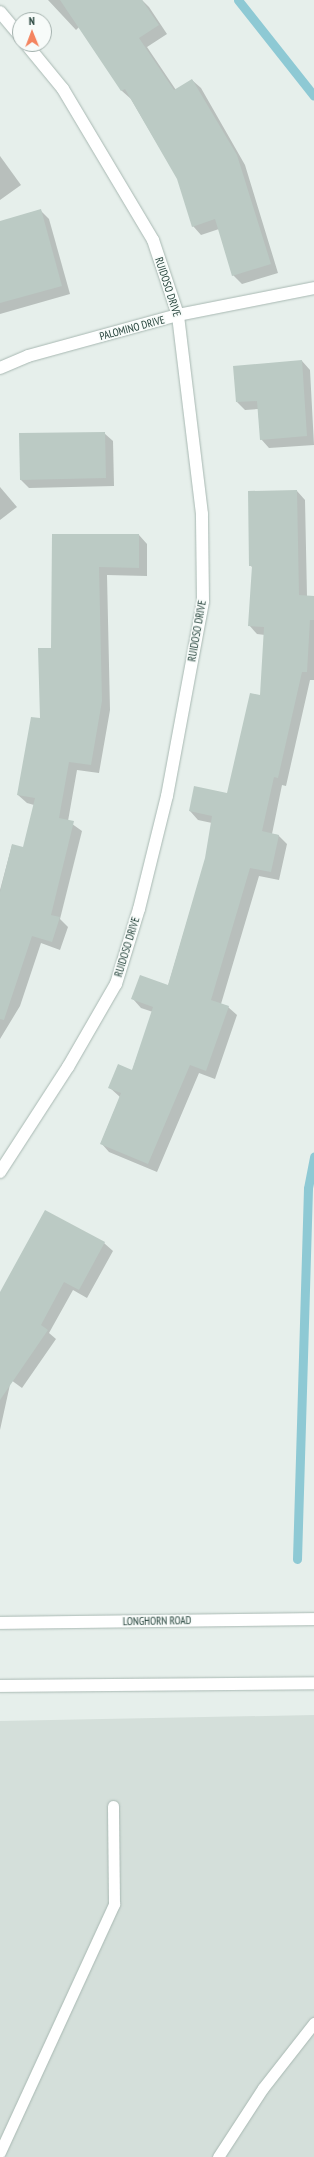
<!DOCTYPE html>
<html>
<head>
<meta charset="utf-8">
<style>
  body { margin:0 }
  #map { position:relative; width:314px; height:2157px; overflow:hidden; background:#e6efeb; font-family:"PT Sans Narrow",sans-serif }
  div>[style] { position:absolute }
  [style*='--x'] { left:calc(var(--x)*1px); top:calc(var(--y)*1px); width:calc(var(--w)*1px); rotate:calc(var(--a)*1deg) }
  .built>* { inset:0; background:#d4dfda }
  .shadow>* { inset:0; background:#0003 }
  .stream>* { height:9px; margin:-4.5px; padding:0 4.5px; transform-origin:4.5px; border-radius:4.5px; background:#8ec9d4 }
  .building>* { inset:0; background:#bbcac4 }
  .roads { filter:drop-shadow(0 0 1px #a8b8b2) drop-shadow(0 0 1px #a8b8b2) }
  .service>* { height:11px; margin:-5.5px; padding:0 5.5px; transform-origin:5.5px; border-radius:5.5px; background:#fff }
  .minor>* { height:12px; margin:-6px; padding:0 6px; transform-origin:6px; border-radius:6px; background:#fff }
  .secondary>* { height:12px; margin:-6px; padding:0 6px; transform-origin:6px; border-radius:6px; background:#fff }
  span { translate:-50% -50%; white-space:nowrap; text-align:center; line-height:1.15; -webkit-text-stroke:3px #f7fbf9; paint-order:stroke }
  .street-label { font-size:11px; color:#24423a }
  .north { position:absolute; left:12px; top:12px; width:40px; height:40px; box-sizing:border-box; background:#f7fbf9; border:1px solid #a3b1ad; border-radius:50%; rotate:359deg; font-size:11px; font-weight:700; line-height:16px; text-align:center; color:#24423a }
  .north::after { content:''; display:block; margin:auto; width:14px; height:18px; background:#f4845f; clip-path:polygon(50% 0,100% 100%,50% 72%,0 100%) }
</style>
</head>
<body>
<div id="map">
  <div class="built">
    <div style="clip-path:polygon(314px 1715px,314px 2157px,0 2157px,0 1721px)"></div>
  </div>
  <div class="shadow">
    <div style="clip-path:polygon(48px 0,142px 0,149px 7px,167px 34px,147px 47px,176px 90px,192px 80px,201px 88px,245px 165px,278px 273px,242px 284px,233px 275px,219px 229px,201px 235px,193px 226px,178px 179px,131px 99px,122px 91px,79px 27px,76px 30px)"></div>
    <div style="clip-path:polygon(0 156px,21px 185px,0 200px)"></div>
    <div style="clip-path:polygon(40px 210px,49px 219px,70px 294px,0 314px,0 222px)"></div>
    <div style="clip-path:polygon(302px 361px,310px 370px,314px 445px,269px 448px,261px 439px,258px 409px,245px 410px,237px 402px)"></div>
    <div style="clip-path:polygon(104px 433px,113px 441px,114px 486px,29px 488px,20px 479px)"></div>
    <div style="clip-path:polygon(0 487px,17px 507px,0 520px)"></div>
    <div style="clip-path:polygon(297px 491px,305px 500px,307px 596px,314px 597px,314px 680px,310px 680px,286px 786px,282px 785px,272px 834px,278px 835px,287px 844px,279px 880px,259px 876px,221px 1004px,228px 1007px,237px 1015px,215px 1079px,199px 1073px,157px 1172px,109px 1152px,101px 1143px,120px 1097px,109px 1087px,132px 1071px,153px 1012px,141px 1008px,133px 999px,168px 986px,206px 858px,212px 823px,198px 820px,190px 811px,228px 795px,261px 696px,265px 635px,257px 634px,249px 625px,253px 568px,250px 565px)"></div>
    <div style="clip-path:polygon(53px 535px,139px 535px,147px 544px,147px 576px,107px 575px,110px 710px,99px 773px,77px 770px,68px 821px,82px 831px,60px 919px,68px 927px,60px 950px,41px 943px,20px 1006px,0 1039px,0 890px,12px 845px,24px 848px,34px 805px,27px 803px,18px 795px,41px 719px,52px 649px)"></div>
    <div style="clip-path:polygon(104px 1243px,113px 1251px,87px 1298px,73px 1290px,49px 1333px,56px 1339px,22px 1388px,11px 1380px,0 1430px,0 1293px)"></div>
  </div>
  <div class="stream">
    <div style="--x:238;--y:0;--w:122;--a:51.6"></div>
    <div style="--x:297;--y:1559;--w:371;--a:-88.3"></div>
    <div style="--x:308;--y:1188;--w:32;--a:-79"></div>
  </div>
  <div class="building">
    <div style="clip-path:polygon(60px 0,142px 0,159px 25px,139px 38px,174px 90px,192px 79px,237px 155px,271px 264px,232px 276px,215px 219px,192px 227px,177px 179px,125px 89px,121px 91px)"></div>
    <div style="clip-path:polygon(41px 209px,62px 286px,0 303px,0 221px)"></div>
    <div style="clip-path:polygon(302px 360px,307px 436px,260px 440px,257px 401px,236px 402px,233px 366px)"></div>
    <div style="clip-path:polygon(105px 432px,106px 478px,20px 480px,19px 433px)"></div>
    <div style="clip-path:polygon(297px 490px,299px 595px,314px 596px,314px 620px,310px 620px,307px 672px,302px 672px,278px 778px,274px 777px,262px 831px,279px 835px,271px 872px,250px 868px,211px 1000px,229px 1006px,206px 1071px,190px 1065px,148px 1164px,100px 1144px,121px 1093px,108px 1088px,118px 1064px,132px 1070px,153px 1007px,131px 999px,140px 975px,168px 985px,205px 858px,212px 816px,189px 811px,194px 786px,227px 793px,250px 693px,260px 695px,264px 627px,248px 626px,252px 566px,249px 566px,248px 491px)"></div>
    <div style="clip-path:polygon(52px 534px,139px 534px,139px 568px,99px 567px,102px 701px,91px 765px,69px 762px,59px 818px,74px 821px,51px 915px,60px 917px,52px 942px,32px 936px,4px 1020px,0 1019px,0 892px,12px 844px,23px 847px,35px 798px,17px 795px,31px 717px,40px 718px,38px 648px,51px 648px)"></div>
    <div style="clip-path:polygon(45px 1210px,105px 1242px,79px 1290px,64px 1282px,41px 1325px,48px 1330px,0 1400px,0 1292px)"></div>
  </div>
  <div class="roads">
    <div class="service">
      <div style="--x:0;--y:2152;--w:273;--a:-65.3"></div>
      <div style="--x:114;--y:1904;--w:98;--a:-90.6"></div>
      <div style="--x:218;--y:2157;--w:82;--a:-56.9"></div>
      <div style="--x:263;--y:2088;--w:83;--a:-51.9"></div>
    </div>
    <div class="minor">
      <div style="--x:0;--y:12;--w:31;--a:50"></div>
      <div style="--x:0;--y:368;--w:30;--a:-23"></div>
      <div style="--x:28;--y:356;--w:156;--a:-15.3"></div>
      <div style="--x:178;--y:315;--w:139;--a:-11.2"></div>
      <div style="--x:0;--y:1172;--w:125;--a:-57.1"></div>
      <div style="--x:68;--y:1067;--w:96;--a:-60"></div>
      <div style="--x:116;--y:984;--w:78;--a:-73"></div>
      <div style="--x:139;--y:909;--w:116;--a:-76.1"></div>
      <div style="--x:167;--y:796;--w:198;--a:-79.5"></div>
      <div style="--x:203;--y:601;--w:87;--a:-90.7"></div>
      <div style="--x:202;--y:514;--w:200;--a:-96.9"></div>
      <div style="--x:178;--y:315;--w:79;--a:-108.4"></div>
      <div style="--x:153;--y:240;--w:176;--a:-120.8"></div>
      <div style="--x:63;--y:89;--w:58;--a:-129.4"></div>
    </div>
    <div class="secondary">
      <div style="--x:0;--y:1623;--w:314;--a:-0.7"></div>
      <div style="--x:0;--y:1686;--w:314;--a:-0.5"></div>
    </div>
  </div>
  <div class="street-label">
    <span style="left:168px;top:287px;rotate:72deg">RUIDOSO DRIVE</span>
    <span style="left:132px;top:328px;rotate:-15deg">PALOMINO DRIVE</span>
    <span style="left:197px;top:631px;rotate:-80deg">RUIDOSO DRIVE</span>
    <span style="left:127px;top:947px;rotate:-73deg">RUIDOSO DRIVE</span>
    <span style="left:157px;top:1621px;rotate:-1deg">LONGHORN ROAD</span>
  </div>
  <div class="north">N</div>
</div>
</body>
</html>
